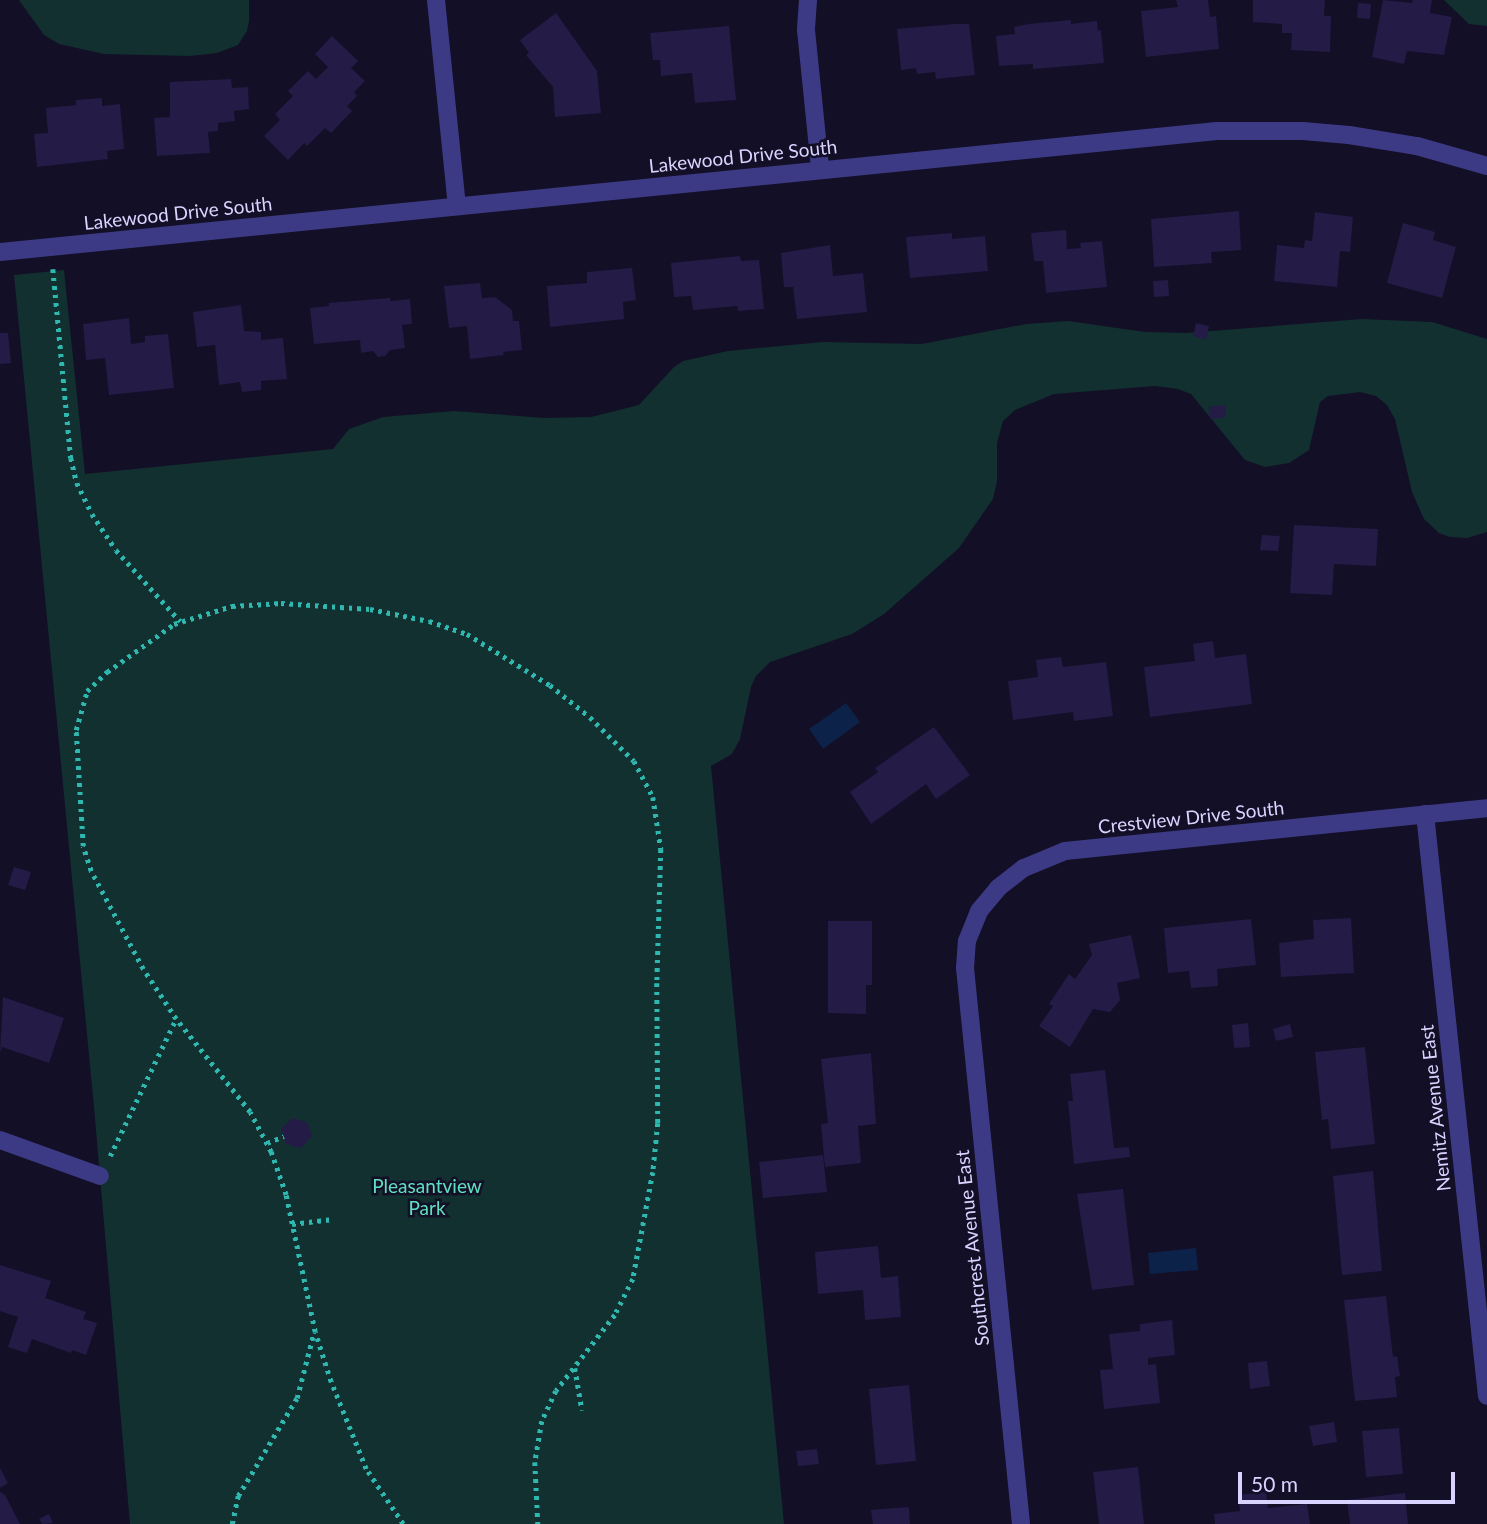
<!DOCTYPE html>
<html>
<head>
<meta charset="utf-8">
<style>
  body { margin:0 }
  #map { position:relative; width:1487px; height:1524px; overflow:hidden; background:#130f26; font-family:Lato,sans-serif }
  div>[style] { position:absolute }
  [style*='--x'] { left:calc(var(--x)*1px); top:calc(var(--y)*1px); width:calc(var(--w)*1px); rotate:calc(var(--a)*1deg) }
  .green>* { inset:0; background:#12302f }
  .water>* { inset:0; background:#0c2248 }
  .building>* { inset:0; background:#241b47 }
  .path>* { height:4.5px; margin-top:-2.25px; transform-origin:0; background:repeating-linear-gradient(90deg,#2fb8b0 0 3.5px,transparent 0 8.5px) }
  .minor>* { height:18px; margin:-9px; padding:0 9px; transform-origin:9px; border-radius:9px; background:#3d3a85 }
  span { translate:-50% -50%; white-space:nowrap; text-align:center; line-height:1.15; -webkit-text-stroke:5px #130f26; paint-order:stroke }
  .street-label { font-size:19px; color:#d9d4ff }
  .park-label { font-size:19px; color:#5fe0c0 }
  .scale { position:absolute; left:1238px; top:1472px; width:217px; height:32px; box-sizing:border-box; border:4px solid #d9d4ff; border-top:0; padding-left:9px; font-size:21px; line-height:24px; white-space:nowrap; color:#d9d4ff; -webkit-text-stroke:5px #130f26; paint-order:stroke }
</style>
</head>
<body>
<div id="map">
  <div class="green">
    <div style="clip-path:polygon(19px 0,249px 0,249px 21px,247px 31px,238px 45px,217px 53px,190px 56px,104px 54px,59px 44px,44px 35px)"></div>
    <div style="clip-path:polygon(1444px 0,1487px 0,1487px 26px,1469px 24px)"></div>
    <div style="clip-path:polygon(64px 270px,85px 474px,333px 449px,349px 429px,383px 417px,454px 411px,544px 418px,591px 417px,639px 405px,674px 367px,683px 361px,728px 351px,823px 342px,922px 344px,1026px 324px,1068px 321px,1145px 332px,1186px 333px,1362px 319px,1432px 322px,1487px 339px,1487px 532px,1467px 538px,1450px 537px,1439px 533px,1424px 519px,1412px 492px,1395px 419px,1387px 405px,1376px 396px,1360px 392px,1328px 396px,1320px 402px,1309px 450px,1289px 463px,1265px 467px,1245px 460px,1191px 394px,1178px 389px,1155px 386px,1054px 394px,1015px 410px,1003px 421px,997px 443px,997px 481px,993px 499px,959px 548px,884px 614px,852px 634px,770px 662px,756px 676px,751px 687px,740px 739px,732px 754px,711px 766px,784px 1524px,130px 1524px,94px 1107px,14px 275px)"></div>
  </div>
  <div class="water">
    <div style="clip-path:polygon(846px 703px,860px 722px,823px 749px,809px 729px)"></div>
    <div style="clip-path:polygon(1196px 1248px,1198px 1270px,1150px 1274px,1148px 1253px)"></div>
  </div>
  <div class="building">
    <div style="clip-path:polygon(1176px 0,1208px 0,1210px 17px,1216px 16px,1219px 49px,1146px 57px,1141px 11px,1178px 7px)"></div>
    <div style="clip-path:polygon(1253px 0,1325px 0,1324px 16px,1331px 16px,1330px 52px,1291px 50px,1292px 33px,1282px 33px,1282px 24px,1253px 22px)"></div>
    <div style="clip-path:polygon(1383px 0,1412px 3px,1413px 0,1432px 0,1430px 13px,1452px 17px,1444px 55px,1407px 51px,1404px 64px,1372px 57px)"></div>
    <div style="clip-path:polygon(1358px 3px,1371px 4px,1370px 19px,1357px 18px)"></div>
    <div style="clip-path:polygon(556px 13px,597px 71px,601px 113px,555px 117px,553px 87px,526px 55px,529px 53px,520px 40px)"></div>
    <div style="clip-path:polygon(1071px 20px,1071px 24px,1097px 21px,1098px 31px,1101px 30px,1104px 63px,1033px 69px,1033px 64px,999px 66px,996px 36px,1015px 34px,1014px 27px,1029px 24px)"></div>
    <div style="clip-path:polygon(955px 24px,969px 24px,975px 75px,936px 79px,935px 72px,917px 74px,916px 68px,901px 70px,897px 29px)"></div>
    <div style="clip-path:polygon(729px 26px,736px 100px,695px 103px,692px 73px,661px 76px,660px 60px,653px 60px,650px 33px)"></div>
    <div style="clip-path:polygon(332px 36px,358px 61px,351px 68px,365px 81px,354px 92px,357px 96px,347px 106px,352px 111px,331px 133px,325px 128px,307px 146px,304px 143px,288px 160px,264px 136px,280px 120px,275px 114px,293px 96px,288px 91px,308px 71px,316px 79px,328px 67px,315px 54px)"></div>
    <div style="clip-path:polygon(231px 79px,232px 88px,248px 87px,249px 109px,234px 111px,235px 121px,218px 123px,218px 131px,208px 132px,210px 153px,157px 156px,154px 118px,170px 117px,170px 82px)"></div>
    <div style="clip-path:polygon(102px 98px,102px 106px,120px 104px,124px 149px,107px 151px,108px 159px,37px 167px,34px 134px,48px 133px,46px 108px,76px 105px,76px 100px)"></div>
    <div style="clip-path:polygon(1239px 211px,1241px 250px,1211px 252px,1212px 263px,1154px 267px,1151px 219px)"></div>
    <div style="clip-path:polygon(1315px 212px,1353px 217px,1350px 252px,1340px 251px,1337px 287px,1274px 281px,1277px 245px,1304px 248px,1305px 240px,1312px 241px)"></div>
    <div style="clip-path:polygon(1403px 223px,1435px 232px,1433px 240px,1456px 247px,1442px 298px,1387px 283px)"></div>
    <div style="clip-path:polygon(1066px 230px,1067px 249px,1081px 248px,1080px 243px,1102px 241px,1107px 287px,1046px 293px,1043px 261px,1034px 261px,1031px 233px)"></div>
    <div style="clip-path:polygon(952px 233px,952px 239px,985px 236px,988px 271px,910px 278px,906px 237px)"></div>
    <div style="clip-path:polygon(830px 245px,833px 276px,863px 273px,867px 312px,797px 319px,793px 287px,784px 287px,781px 253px)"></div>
    <div style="clip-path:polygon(740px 256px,741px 261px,759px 260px,764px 309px,738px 311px,737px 306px,693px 310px,691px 296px,674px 297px,671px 263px)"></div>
    <div style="clip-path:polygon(632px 268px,636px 300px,623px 302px,624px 319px,550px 327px,547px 286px,587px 283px,587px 272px)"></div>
    <div style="clip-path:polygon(1168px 280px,1169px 296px,1154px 297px,1153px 281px)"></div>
    <div style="clip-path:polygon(480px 283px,482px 298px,495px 297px,512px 310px,513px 321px,519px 321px,522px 350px,503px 352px,504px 355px,470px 359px,467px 326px,449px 328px,444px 286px)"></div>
    <div style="clip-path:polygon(390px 298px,390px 301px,410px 299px,412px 324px,402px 325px,405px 348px,390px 350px,385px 356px,378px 357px,373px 351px,361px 353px,360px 340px,314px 344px,310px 308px,329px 306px,329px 303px)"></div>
    <div style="clip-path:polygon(241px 305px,244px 331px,261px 332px,261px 340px,283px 338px,287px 379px,261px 381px,261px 390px,242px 392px,240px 382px,219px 385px,215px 345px,197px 347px,193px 312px)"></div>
    <div style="clip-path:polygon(129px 318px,131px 344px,145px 342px,145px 336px,168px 334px,174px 388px,109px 395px,105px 358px,86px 360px,83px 324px)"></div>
    <div style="clip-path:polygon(1196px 323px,1209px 326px,1206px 340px,1193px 336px)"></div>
    <div style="clip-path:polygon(0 333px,8px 333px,11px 363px,0 364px)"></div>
    <div style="clip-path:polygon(1225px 405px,1226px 417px,1210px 419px,1209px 407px)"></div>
    <div style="clip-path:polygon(1294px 525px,1378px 529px,1376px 566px,1334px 564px,1332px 595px,1290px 593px)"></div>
    <div style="clip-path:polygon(1262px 535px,1280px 536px,1278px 551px,1260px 550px)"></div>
    <div style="clip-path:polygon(1213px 641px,1215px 658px,1246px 654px,1252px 704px,1150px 717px,1144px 667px,1195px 661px,1193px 644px)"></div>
    <div style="clip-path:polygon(1061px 657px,1063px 667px,1106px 662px,1113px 716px,1074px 721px,1073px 712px,1013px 720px,1008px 681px,1038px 677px,1036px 660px)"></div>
    <div style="clip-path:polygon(934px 727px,970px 775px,936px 799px,926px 784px,871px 824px,850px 792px,878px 772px,875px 768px)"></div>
    <div style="clip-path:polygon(14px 867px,31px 872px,25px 890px,8px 885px)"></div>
    <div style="clip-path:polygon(1351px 918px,1354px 973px,1281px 977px,1279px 943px,1314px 939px,1313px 920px)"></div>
    <div style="clip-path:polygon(1251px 919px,1256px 965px,1217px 969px,1218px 986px,1191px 988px,1189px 971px,1168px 973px,1164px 928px)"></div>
    <div style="clip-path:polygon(828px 921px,872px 921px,872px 985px,866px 985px,866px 1014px,828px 1013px)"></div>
    <div style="clip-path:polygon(1131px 935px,1140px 978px,1117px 983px,1120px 1000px,1110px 1012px,1093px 1009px,1070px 1047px,1039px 1026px,1053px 1006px,1049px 1004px,1069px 974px,1075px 979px,1092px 955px,1089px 944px)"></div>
    <div style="clip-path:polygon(3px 997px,64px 1018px,49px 1063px,2px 1047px,0 1053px)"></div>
    <div style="clip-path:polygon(1248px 1023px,1250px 1047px,1234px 1048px,1232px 1025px)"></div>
    <div style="clip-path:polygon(1290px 1024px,1293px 1037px,1276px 1041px,1273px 1029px)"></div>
    <div style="clip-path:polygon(1365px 1047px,1375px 1144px,1331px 1149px,1328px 1119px,1322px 1120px,1315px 1052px)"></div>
    <div style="clip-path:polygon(871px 1053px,876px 1124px,858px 1126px,861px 1163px,825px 1167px,821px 1124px,828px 1123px,821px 1059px)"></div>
    <div style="clip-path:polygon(1105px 1070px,1114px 1148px,1129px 1147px,1130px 1157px,1074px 1164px,1068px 1101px,1073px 1101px,1070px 1074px)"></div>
    <div style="clip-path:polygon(292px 1118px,307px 1122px,312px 1136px,301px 1148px,286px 1144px,281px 1129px)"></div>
    <div style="clip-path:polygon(823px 1155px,827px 1192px,763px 1198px,759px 1162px)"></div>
    <div style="clip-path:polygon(1373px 1171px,1382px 1271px,1342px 1275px,1333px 1176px)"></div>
    <div style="clip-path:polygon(1123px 1189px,1134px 1285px,1092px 1290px,1077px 1194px)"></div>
    <div style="clip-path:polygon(878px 1246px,881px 1278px,898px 1276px,901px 1317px,865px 1320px,863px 1290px,818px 1294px,815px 1252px)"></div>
    <div style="clip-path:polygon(0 1265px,51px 1281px,45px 1298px,86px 1312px,83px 1319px,97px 1323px,86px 1355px,72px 1350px,71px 1353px,32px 1339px,27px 1353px,8px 1347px,18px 1317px,0 1311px)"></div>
    <div style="clip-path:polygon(1386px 1296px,1393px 1357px,1397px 1356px,1400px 1376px,1395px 1377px,1397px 1397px,1355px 1401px,1344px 1300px)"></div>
    <div style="clip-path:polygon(1172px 1320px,1175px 1355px,1148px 1358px,1148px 1365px,1156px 1364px,1160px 1403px,1104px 1409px,1100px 1370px,1113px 1369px,1109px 1334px,1140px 1331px,1140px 1324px)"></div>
    <div style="clip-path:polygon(1267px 1361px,1270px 1386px,1250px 1389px,1248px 1363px)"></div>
    <div style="clip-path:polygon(909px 1385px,916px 1461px,876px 1465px,869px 1389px)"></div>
    <div style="clip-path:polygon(1334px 1422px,1337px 1442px,1313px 1446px,1309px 1426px)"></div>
    <div style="clip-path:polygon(1399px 1428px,1403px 1474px,1366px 1477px,1362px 1431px)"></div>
    <div style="clip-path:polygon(817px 1449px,819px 1464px,798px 1466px,796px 1451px)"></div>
    <div style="clip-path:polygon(1138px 1467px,1144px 1524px,1099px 1524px,1093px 1472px)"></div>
    <div style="clip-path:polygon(0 1468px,8px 1483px,0 1488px)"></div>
    <div style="clip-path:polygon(0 1492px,5px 1495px,20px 1524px,0 1524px)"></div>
    <div style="clip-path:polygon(1266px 1492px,1268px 1508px,1307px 1504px,1310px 1524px,1215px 1524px,1214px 1514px,1240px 1511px,1238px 1495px)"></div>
    <div style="clip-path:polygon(1405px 1493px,1408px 1524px,1350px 1524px,1347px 1500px)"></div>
    <div style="clip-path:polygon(909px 1507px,910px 1524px,873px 1524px,871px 1510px)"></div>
    <div style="clip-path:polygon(49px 1514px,53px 1523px,42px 1524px,39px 1519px)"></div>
  </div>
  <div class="path">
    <div style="--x:53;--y:269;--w:190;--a:84.6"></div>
    <div style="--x:71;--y:458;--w:26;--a:77"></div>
    <div style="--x:77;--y:483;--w:34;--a:64"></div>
    <div style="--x:92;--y:514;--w:43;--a:56.3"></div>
    <div style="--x:116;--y:550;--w:96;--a:48"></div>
    <div style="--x:267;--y:1143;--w:18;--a:-22"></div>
    <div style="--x:110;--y:1156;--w:152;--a:-64.3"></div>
    <div style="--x:292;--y:1224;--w:39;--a:-7"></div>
    <div style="--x:575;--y:1368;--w:43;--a:80.5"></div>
    <div style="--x:232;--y:1524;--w:29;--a:-78"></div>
    <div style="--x:238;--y:1496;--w:114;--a:-59"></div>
    <div style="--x:297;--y:1398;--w:68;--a:-75.6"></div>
    <div style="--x:403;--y:1524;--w:66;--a:-123.9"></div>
    <div style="--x:366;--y:1469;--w:94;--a:-111.9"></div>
    <div style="--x:331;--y:1382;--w:52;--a:-107.7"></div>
    <div style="--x:315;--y:1332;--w:140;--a:-102"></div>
    <div style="--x:286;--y:1195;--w:46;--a:-109.2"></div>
    <div style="--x:271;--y:1152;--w:45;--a:-117.7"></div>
    <div style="--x:250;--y:1112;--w:119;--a:-128.5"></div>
    <div style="--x:176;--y:1019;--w:60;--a:-123.4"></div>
    <div style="--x:143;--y:969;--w:111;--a:-118"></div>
    <div style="--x:91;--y:871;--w:26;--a:-108"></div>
    <div style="--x:83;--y:846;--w:116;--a:-93.5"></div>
    <div style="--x:76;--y:730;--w:41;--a:-74.2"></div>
    <div style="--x:87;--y:691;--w:28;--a:-44"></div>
    <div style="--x:107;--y:672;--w:82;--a:-35.6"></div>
    <div style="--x:174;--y:624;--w:61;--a:-17.2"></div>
    <div style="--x:232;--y:606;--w:49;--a:-3.5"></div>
    <div style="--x:281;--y:603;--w:89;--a:3.9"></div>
    <div style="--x:370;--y:609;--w:60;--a:11.5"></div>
    <div style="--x:429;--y:621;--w:40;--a:18.9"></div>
    <div style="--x:467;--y:634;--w:97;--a:31.6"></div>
    <div style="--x:550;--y:685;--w:51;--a:38.7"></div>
    <div style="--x:590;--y:717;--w:62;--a:45"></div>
    <div style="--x:634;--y:761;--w:41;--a:62.2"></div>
    <div style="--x:653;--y:797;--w:53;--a:81.3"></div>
    <div style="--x:661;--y:849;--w:134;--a:91.7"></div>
    <div style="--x:657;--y:983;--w:140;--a:89.6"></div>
    <div style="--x:658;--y:1123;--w:49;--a:95.8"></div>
    <div style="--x:653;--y:1172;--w:109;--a:100.6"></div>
    <div style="--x:633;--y:1279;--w:40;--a:116.6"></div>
    <div style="--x:615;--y:1315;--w:96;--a:127.8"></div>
    <div style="--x:556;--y:1391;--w:33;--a:115"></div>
    <div style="--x:542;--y:1421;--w:42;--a:99.7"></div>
    <div style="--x:535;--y:1462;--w:62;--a:87.2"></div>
  </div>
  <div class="minor">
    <div style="--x:436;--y:0;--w:206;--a:84.2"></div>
    <div style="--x:808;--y:0;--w:30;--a:94"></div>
    <div style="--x:806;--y:30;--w:140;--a:84.2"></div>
    <div style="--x:0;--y:252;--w:1223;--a:-5.68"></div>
    <div style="--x:1217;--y:131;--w:86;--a:0"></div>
    <div style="--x:1303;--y:131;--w:46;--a:5"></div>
    <div style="--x:1349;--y:135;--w:69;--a:9.2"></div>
    <div style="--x:1417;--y:146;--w:73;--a:15.9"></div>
    <div style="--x:1425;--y:814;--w:585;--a:83.92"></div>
    <div style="--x:0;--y:1140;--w:106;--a:19.8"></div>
    <div style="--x:1021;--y:1524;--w:559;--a:-95.75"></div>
    <div style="--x:965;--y:968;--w:27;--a:-86"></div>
    <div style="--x:967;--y:941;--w:32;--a:-68"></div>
    <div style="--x:979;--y:911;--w:30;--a:-50"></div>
    <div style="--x:998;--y:888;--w:33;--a:-38"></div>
    <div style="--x:1024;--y:868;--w:44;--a:-22.5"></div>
    <div style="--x:1065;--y:851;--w:424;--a:-5.8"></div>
  </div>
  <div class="street-label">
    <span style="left:743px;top:156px;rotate:-6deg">Lakewood Drive South</span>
    <span style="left:178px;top:213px;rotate:-6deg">Lakewood Drive South</span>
    <span style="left:1191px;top:817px;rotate:-6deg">Crestview Drive South</span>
    <span style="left:1435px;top:1108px;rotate:-96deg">Nemitz Avenue East</span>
    <span style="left:972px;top:1248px;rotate:-96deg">Southcrest Avenue East</span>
  </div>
  <div class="park-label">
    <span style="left:427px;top:1197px">Pleasantview<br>Park</span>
  </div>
  <div class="scale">50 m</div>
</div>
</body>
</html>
